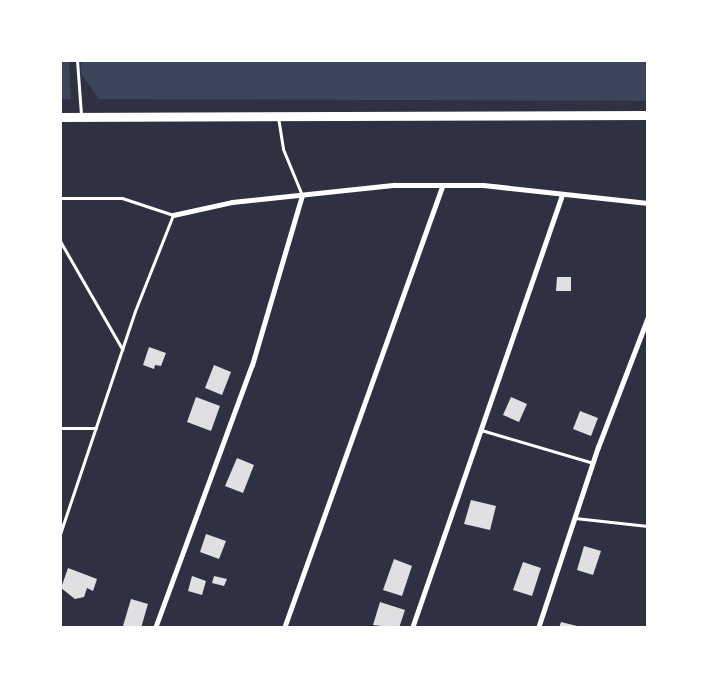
<!DOCTYPE html>
<html>
<head>
<meta charset="utf-8">
<style>
  body { margin:0 }
  #map { position:relative; width:708px; height:688px; overflow:hidden; background:#2d3142; font-family:Lato,sans-serif }
  div>[style] { position:absolute }
  [style*='--x'] { left:calc(var(--x)*1px); top:calc(var(--y)*1px); width:calc(var(--w)*1px); rotate:calc(var(--a)*1deg) }
  .green>* { inset:0; background:#3c4559 }
  .building>* { inset:0; background:#e0e0e3 }
  .service>* { height:3px; margin:-1.5px; padding:0 1.5px; transform-origin:1.5px; border-radius:1.5px; background:#fff }
  .minor>* { height:5px; margin:-2.5px; padding:0 2.5px; transform-origin:2.5px; border-radius:2.5px; background:#fff }
  .primary>* { height:9px; margin:-4.5px; padding:0 4.5px; transform-origin:4.5px; border-radius:4.5px; background:#fff }
  span { translate:-50% -50%; white-space:nowrap; text-align:center; line-height:1.15; -webkit-text-stroke:4.5px #fff; paint-order:stroke }
  .frame { position:absolute; inset:0; border:62px solid #fff; pointer-events:none }
</style>
</head>
<body>
<div id="map">
  <div class="green">
    <div style="clip-path:polygon(60px 60px,69px 60px,71px 99px,60px 99px)"></div>
    <div style="clip-path:polygon(81px 60px,648px 60px,648px 101px,99px 99px,81px 74px)"></div>
  </div>
  <div class="building">
    <div style="clip-path:polygon(557px 277px,571px 277px,571px 291px,556px 291px)"></div>
    <div style="clip-path:polygon(149px 347px,166px 353px,161px 366px,155px 365px,154px 369px,143px 365px)"></div>
    <div style="clip-path:polygon(214px 365px,231px 372px,222px 395px,205px 388px)"></div>
    <div style="clip-path:polygon(196px 397px,220px 406px,211px 431px,187px 422px)"></div>
    <div style="clip-path:polygon(511px 397px,527px 404px,519px 422px,503px 415px)"></div>
    <div style="clip-path:polygon(580px 411px,598px 418px,591px 436px,573px 429px)"></div>
    <div style="clip-path:polygon(237px 458px,254px 465px,243px 493px,225px 486px)"></div>
    <div style="clip-path:polygon(471px 500px,496px 506px,490px 530px,464px 524px)"></div>
    <div style="clip-path:polygon(206px 534px,226px 541px,219px 559px,200px 552px)"></div>
    <div style="clip-path:polygon(584px 546px,601px 551px,593px 575px,577px 570px)"></div>
    <div style="clip-path:polygon(394px 559px,412px 566px,402px 596px,383px 590px)"></div>
    <div style="clip-path:polygon(523px 562px,541px 568px,532px 596px,513px 590px)"></div>
    <div style="clip-path:polygon(68px 568px,97px 579px,93px 591px,87px 588px,84px 597px,75px 599px,61px 588px)"></div>
    <div style="clip-path:polygon(192px 576px,206px 581px,202px 595px,188px 591px)"></div>
    <div style="clip-path:polygon(214px 576px,227px 579px,224px 586px,212px 583px)"></div>
    <div style="clip-path:polygon(131px 599px,148px 604px,141px 628px,123px 626px)"></div>
    <div style="clip-path:polygon(380px 602px,405px 610px,399px 628px,373px 625px)"></div>
    <div style="clip-path:polygon(561px 622px,581px 627px,581px 628px,559px 628px)"></div>
  </div>
  <div class="service">
    <div style="--x:77;--y:60;--w:55;--a:85.8"></div>
    <div style="--x:278;--y:117;--w:32;--a:81"></div>
    <div style="--x:283;--y:149;--w:50;--a:67.6"></div>
    <div style="--x:60;--y:198;--w:62;--a:0"></div>
    <div style="--x:122;--y:198;--w:54;--a:18.4"></div>
    <div style="--x:173;--y:215;--w:103;--a:111.6"></div>
    <div style="--x:135;--y:311;--w:235;--a:108.6"></div>
    <div style="--x:60;--y:241;--w:125;--a:60.1"></div>
    <div style="--x:60;--y:428;--w:36;--a:0"></div>
    <div style="--x:481;--y:430;--w:117;--a:16.4"></div>
    <div style="--x:575;--y:518;--w:73;--a:6.3"></div>
  </div>
  <div class="minor">
    <div style="--x:173;--y:215;--w:60;--a:-12.4"></div>
    <div style="--x:232;--y:202;--w:164;--a:-6"></div>
    <div style="--x:395;--y:185;--w:88;--a:0"></div>
    <div style="--x:483;--y:185;--w:166;--a:6.2"></div>
    <div style="--x:155;--y:628;--w:280;--a:-69.8"></div>
    <div style="--x:252;--y:365;--w:177;--a:-73.6"></div>
    <div style="--x:284;--y:628;--w:469;--a:-70.3"></div>
    <div style="--x:412;--y:628;--w:457;--a:-70.9"></div>
    <div style="--x:538;--y:628;--w:191;--a:-71.7"></div>
    <div style="--x:598;--y:447;--w:139;--a:-69"></div>
  </div>
  <div class="primary">
    <div style="--x:60;--y:117;--w:588;--a:-0.19"></div>
  </div>
  <div class="frame"></div>
</div>
</body>
</html>
